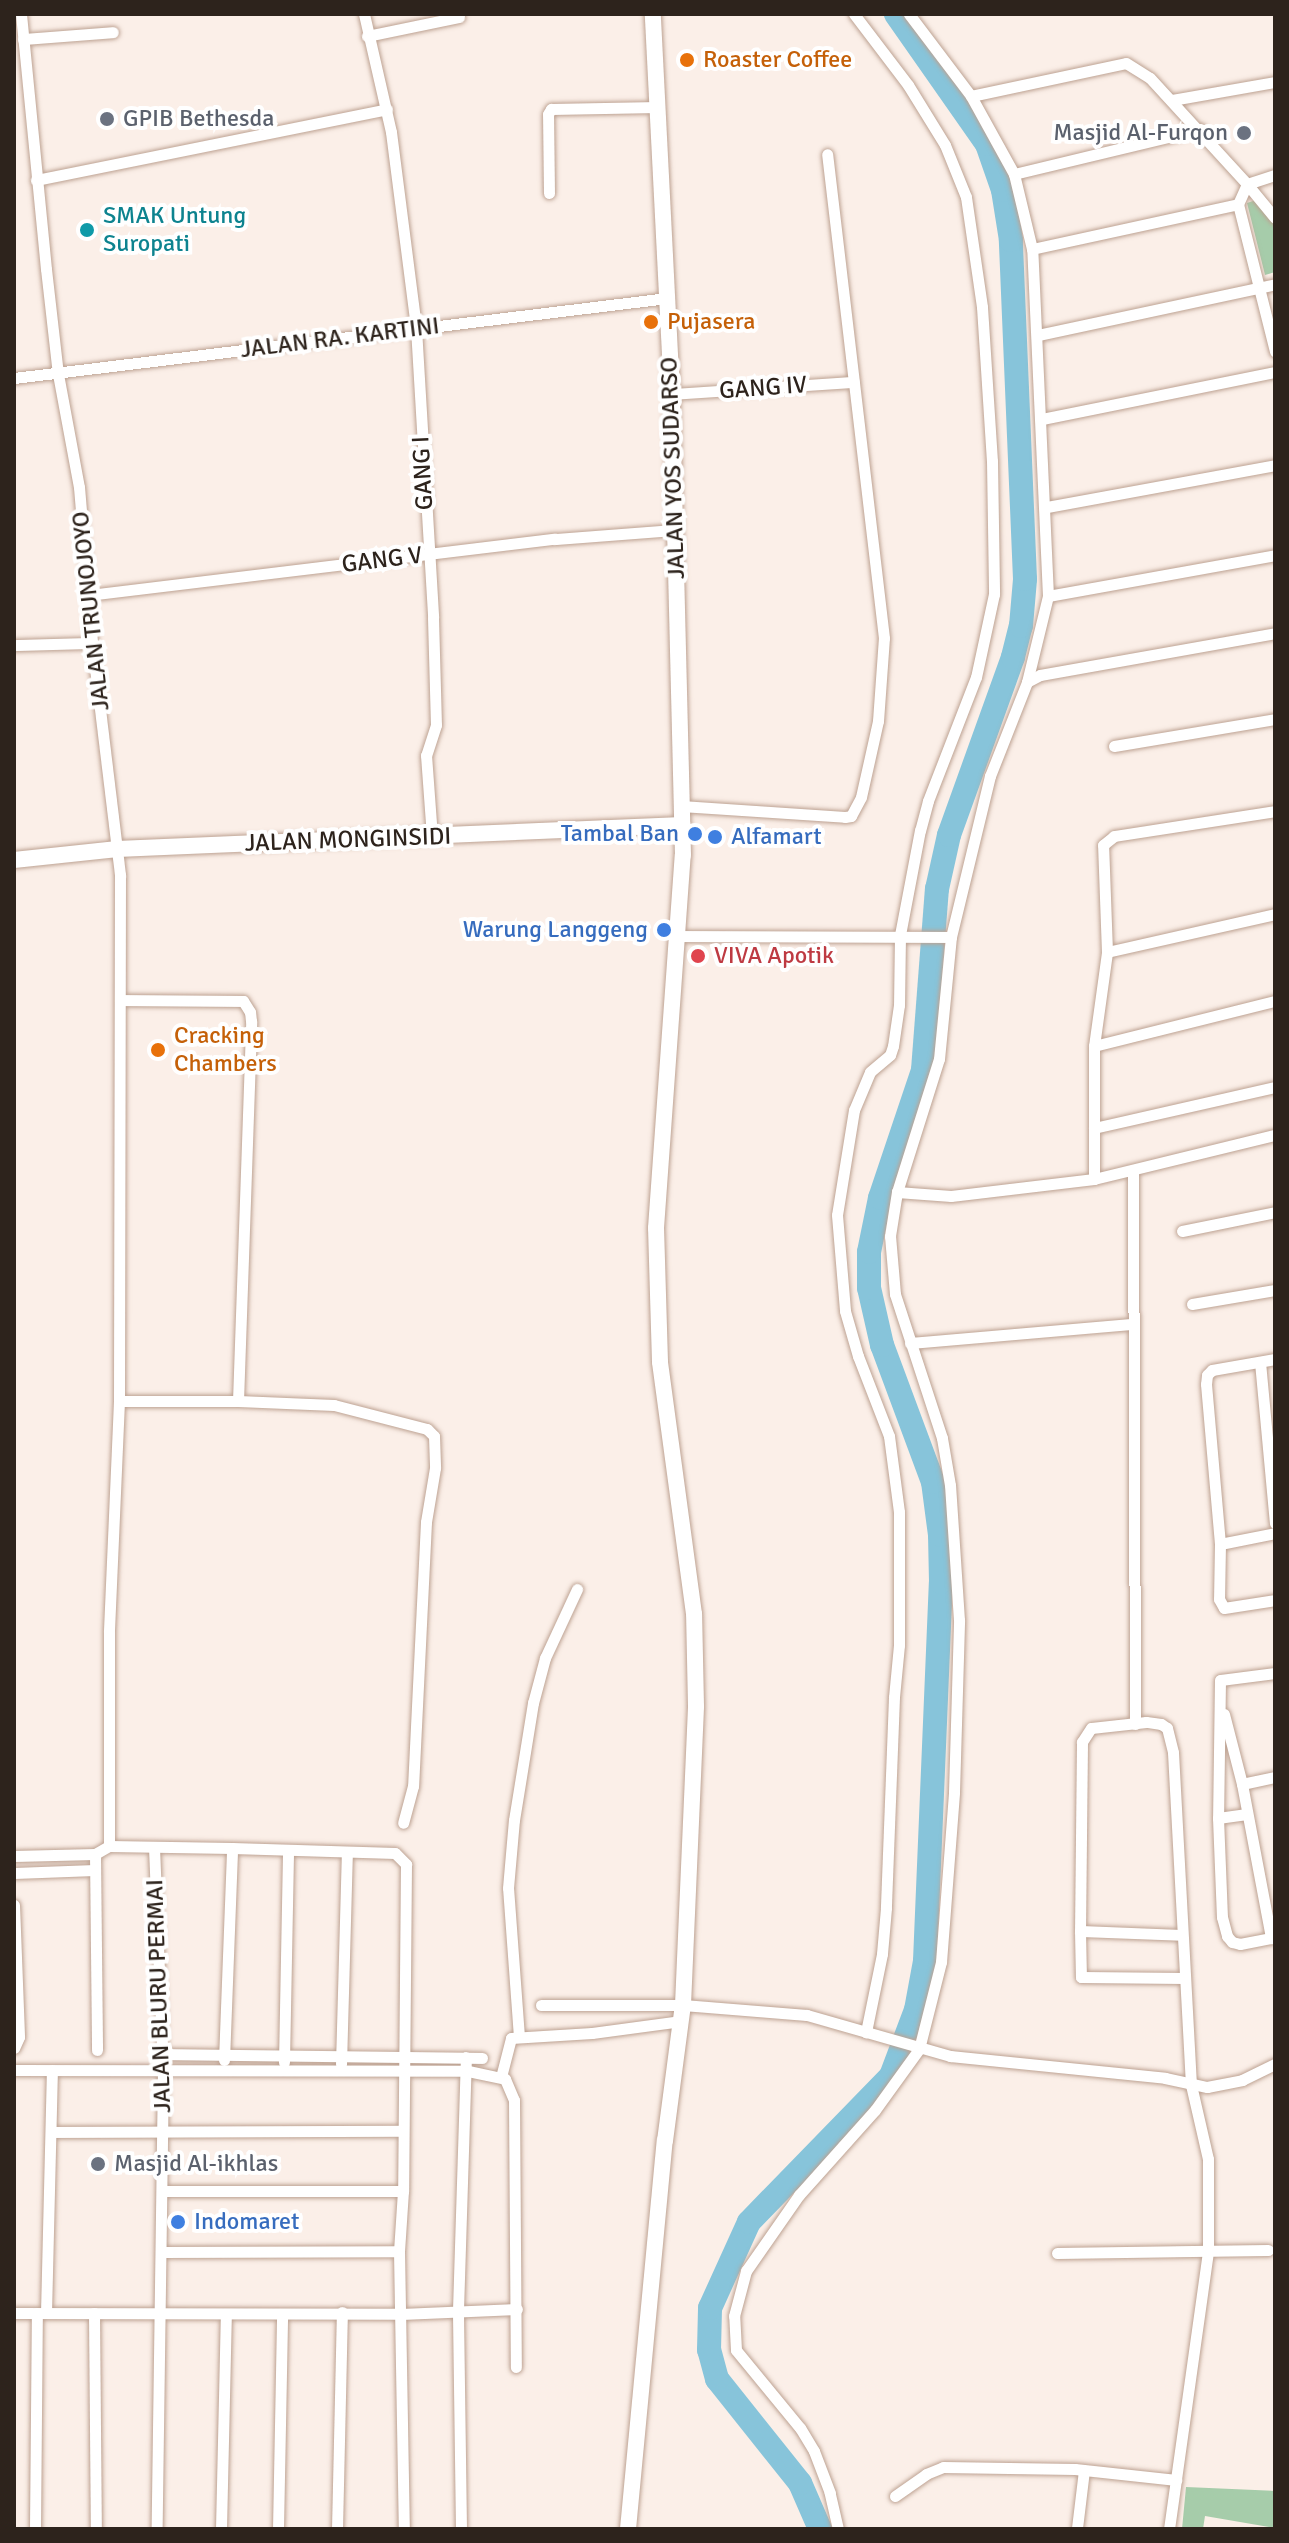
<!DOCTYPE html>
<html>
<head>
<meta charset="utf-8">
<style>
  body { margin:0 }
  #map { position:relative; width:1289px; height:2543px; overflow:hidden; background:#fbefe8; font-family:Signika,sans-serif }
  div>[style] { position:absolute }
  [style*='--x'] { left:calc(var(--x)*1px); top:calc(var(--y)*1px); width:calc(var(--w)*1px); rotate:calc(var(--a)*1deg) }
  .green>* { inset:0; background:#a6ccaa }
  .river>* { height:24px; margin:-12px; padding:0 12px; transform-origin:12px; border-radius:12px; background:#87c4da }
  .roads { filter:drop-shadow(0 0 2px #bda292) drop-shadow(0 0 2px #bda292) }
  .street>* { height:11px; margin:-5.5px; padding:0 5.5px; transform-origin:5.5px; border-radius:5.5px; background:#fff }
  .secondary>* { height:16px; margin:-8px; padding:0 8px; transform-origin:8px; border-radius:8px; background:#fff }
  .dots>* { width:22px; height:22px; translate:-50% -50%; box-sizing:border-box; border:4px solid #fff; border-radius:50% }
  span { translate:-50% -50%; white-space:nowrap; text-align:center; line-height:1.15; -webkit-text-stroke:8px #fff; paint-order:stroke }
  .food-label { font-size:24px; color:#c56008 }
  .left { translate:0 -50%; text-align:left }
  .worship-label { font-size:24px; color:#5b616d }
  .right { translate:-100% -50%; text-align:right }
  .culture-label { font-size:24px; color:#0d838f }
  .street-label { font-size:24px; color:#2d231c }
  .shop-label { font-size:24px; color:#366cbe }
  .health-label { font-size:24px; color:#be3a42 }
  .frame { position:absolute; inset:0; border:16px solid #2d231c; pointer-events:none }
</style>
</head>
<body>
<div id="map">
  <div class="green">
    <div style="clip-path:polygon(1256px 200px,1275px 220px,1275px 272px,1265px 275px,1247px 203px)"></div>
    <div style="clip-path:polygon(1186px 2487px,1275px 2491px,1275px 2528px,1205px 2516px,1203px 2529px,1182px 2529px)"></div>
  </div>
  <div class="river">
    <div style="--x:820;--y:2529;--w:50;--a:-113.5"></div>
    <div style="--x:800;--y:2483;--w:133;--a:-128.6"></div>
    <div style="--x:717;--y:2379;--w:30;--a:-105"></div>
    <div style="--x:709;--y:2350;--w:42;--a:-88.6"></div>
    <div style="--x:710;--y:2308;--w:94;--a:-65.6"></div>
    <div style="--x:749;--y:2222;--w:204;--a:-45.8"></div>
    <div style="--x:891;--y:2076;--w:71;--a:-69.3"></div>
    <div style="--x:916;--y:2010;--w:50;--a:-79.6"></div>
    <div style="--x:925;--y:1961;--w:379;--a:-87.6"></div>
    <div style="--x:941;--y:1582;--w:47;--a:-91.2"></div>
    <div style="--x:940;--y:1535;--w:53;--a:-97.5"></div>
    <div style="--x:933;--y:1482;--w:146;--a:-110.4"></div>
    <div style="--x:882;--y:1345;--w:58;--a:-102.8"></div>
    <div style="--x:869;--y:1288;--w:36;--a:-90"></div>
    <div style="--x:869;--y:1252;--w:55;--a:-78.5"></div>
    <div style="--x:880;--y:1198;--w:135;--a:-71.4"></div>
    <div style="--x:923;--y:1070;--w:182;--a:-85.6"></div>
    <div style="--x:937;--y:889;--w:55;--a:-77.5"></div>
    <div style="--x:949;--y:835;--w:189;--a:-70.2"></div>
    <div style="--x:1013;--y:657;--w:32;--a:-76"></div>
    <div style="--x:1021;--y:626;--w:47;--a:-85.1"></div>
    <div style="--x:1025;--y:579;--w:339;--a:-92.4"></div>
    <div style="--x:1011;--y:240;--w:51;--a:-99.1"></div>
    <div style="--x:1003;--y:190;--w:49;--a:-109.2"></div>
    <div style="--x:987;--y:144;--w:159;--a:-125"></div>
  </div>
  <div class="roads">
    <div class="street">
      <div style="--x:21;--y:14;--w:256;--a:84.4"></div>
      <div style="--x:46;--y:269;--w:106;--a:83.5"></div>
      <div style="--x:58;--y:374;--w:115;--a:79.5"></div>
      <div style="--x:79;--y:487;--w:157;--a:85.2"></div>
      <div style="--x:92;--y:643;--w:234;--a:83.1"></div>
      <div style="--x:120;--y:875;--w:526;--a:90.11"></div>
      <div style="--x:119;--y:1401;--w:231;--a:92.5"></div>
      <div style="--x:109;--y:1632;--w:214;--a:90"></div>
      <div style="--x:364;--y:14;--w:121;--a:77.1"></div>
      <div style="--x:391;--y:132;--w:198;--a:82.7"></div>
      <div style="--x:416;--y:328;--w:290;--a:86.6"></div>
      <div style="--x:433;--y:618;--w:107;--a:88.4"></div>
      <div style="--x:436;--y:725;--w:32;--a:108"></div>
      <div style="--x:426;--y:755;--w:81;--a:85.8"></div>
      <div style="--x:854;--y:14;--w:89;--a:52.7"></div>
      <div style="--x:908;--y:85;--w:70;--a:58.3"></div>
      <div style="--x:945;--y:145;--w:56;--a:68"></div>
      <div style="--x:966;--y:197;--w:111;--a:81.7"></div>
      <div style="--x:982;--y:307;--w:154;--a:86.3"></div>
      <div style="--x:992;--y:461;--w:133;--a:89.1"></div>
      <div style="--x:994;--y:594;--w:85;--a:102.2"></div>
      <div style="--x:976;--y:677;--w:133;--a:111.2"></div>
      <div style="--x:928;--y:801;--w:30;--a:105"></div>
      <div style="--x:920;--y:830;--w:107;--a:100.8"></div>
      <div style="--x:900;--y:935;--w:70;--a:90.8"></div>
      <div style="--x:899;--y:1005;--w:41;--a:98.3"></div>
      <div style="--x:893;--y:1046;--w:9;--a:108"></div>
      <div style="--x:890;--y:1055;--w:26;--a:140"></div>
      <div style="--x:870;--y:1072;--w:41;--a:112.8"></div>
      <div style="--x:854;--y:1110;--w:106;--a:99.2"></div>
      <div style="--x:837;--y:1215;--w:96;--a:85.2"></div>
      <div style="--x:845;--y:1311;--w:47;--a:73.9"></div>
      <div style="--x:858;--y:1356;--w:86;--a:68.8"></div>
      <div style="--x:889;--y:1436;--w:77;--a:82.5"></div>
      <div style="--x:899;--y:1512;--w:133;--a:90"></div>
      <div style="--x:899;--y:1645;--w:52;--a:95.5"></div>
      <div style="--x:894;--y:1697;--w:211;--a:92.2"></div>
      <div style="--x:886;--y:1908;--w:46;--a:95"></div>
      <div style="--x:882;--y:1954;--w:80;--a:101.6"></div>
      <div style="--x:367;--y:36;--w:94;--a:-11.7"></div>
      <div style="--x:23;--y:39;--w:90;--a:-4.4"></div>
      <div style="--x:971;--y:96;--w:158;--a:-12"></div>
      <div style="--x:1126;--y:63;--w:28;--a:32"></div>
      <div style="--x:1150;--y:78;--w:144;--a:47.5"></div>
      <div style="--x:1247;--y:184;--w:29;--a:-18"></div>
      <div style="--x:1172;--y:100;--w:105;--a:-9.9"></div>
      <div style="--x:1014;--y:174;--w:192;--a:-13.5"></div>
      <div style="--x:36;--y:180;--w:358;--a:-11.4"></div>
      <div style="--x:1247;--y:184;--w:22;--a:114"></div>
      <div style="--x:1238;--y:204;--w:152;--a:75.9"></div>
      <div style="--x:1247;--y:184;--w:44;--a:50.5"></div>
      <div style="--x:549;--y:193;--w:79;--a:-90.7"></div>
      <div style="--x:548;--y:114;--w:6;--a:-59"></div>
      <div style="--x:551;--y:109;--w:107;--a:-1.1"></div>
      <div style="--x:1032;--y:249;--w:211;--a:-12.3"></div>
      <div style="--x:1038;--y:335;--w:242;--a:-12.1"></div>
      <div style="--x:14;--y:378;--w:658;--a:-6.98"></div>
      <div style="--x:672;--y:394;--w:182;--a:-3.8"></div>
      <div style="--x:1042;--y:419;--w:238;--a:-11.4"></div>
      <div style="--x:1047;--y:507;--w:232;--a:-10.4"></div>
      <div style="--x:89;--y:595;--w:469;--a:-6.9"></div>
      <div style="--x:555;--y:539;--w:120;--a:-4.3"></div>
      <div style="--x:1048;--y:596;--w:231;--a:-10.2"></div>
      <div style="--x:14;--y:645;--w:78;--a:-1.5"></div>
      <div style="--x:1027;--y:682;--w:15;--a:-28"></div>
      <div style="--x:1040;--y:675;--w:239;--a:-10.1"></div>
      <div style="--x:1114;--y:746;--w:163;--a:-9.5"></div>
      <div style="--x:681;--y:806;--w:164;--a:3.8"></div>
      <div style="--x:845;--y:817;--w:6;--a:-9"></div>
      <div style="--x:851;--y:816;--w:21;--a:-62"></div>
      <div style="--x:861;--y:797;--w:78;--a:-77.4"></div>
      <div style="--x:878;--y:721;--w:83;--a:-85.9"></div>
      <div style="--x:884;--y:638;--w:487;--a:-96.7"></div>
      <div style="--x:677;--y:936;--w:274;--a:0.2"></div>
      <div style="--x:1107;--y:952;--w:172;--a:-12.7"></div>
      <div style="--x:1094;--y:1046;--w:187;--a:-14"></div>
      <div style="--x:1094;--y:1128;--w:186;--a:-12.8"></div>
      <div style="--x:1133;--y:1172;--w:552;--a:89.79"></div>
      <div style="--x:1094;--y:1179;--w:133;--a:-90"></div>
      <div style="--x:1094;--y:1046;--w:95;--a:-82.1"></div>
      <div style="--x:1107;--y:952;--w:107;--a:-92.1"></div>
      <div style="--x:1103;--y:845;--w:14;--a:-39"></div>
      <div style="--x:1114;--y:836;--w:163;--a:-8.8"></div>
      <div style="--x:897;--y:1192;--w:54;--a:4.2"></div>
      <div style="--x:951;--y:1196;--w:144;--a:-6.8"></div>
      <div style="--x:1094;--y:1179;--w:186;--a:-13.7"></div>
      <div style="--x:1182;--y:1231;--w:95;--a:-11.5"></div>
      <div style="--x:1192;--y:1304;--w:84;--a:-9.6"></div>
      <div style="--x:910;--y:1343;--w:222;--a:-4.9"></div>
      <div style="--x:1275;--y:1359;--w:64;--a:170.1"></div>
      <div style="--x:1212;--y:1370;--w:7;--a:135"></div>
      <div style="--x:1207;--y:1375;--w:9;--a:96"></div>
      <div style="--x:1206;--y:1384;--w:161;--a:85"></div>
      <div style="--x:1220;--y:1544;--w:55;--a:91"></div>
      <div style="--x:1219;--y:1599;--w:10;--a:61"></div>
      <div style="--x:1224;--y:1608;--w:52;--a:-8.9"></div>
      <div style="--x:1260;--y:1362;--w:162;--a:84.7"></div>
      <div style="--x:119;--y:1401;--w:119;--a:0"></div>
      <div style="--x:238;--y:1401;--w:380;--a:-88"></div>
      <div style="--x:251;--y:1021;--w:9;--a:-96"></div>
      <div style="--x:250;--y:1012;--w:13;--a:-122"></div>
      <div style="--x:243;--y:1001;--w:123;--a:-179.5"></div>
      <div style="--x:238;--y:1401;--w:96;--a:2.4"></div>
      <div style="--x:334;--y:1405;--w:96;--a:14.5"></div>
      <div style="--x:427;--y:1429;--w:10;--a:45"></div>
      <div style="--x:434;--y:1436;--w:32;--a:88"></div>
      <div style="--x:435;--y:1468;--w:55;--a:99.5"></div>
      <div style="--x:426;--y:1522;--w:264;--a:92.8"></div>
      <div style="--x:413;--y:1786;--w:38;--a:105"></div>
      <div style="--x:1220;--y:1544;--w:56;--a:-11.3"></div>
      <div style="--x:1275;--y:1673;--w:55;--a:172.7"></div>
      <div style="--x:1220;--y:1680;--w:138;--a:90.8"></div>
      <div style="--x:1218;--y:1818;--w:99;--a:87.7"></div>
      <div style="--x:1222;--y:1917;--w:20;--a:75"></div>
      <div style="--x:1227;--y:1936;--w:8;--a:50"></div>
      <div style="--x:1232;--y:1942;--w:8;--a:14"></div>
      <div style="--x:1240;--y:1944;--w:36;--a:-11"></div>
      <div style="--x:1224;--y:1714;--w:72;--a:75.6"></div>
      <div style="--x:1242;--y:1784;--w:157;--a:79.3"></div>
      <div style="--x:1242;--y:1784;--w:34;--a:-12"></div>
      <div style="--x:1218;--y:1818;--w:29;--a:-8"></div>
      <div style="--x:154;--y:1847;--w:224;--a:87.7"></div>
      <div style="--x:163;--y:2071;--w:458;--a:90.8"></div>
      <div style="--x:95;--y:1854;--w:196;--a:89.4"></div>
      <div style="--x:14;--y:1856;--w:81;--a:-1.4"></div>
      <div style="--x:95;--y:1854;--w:16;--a:-30"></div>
      <div style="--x:109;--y:1846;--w:123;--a:0.9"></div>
      <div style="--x:232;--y:1848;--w:163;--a:1.8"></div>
      <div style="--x:395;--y:1853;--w:16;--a:45"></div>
      <div style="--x:406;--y:1864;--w:327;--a:90.5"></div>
      <div style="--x:403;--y:2191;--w:60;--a:93.8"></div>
      <div style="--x:399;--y:2251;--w:278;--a:89"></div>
      <div style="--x:14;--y:1873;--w:81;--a:-2.1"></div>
      <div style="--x:14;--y:1905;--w:132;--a:87.8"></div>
      <div style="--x:19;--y:2037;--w:12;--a:114"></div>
      <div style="--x:1080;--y:1931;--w:46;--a:88.8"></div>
      <div style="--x:1081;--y:1977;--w:104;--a:0.6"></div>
      <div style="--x:541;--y:2005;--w:142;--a:0"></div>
      <div style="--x:683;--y:2005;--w:124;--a:4.6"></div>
      <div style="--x:807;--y:2015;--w:149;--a:16"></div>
      <div style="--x:950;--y:2056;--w:216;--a:5.8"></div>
      <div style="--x:1165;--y:2078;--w:43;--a:12.1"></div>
      <div style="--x:1207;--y:2087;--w:36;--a:-11"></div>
      <div style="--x:1242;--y:2080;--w:37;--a:-26"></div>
      <div style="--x:519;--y:2037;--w:149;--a:-94.2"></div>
      <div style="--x:508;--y:1888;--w:68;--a:-85"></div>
      <div style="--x:514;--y:1820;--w:119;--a:-80.8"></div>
      <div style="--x:533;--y:1703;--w:47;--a:-75.1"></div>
      <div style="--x:545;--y:1658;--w:76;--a:-65.1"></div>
      <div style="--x:162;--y:2054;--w:320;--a:0.7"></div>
      <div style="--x:224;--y:2060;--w:212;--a:-87.8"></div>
      <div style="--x:284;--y:2062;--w:211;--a:-88.9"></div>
      <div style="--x:341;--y:2064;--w:211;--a:-88.4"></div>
      <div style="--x:14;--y:2070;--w:454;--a:0.1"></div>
      <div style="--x:468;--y:2071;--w:38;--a:12"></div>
      <div style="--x:505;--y:2079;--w:23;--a:67"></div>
      <div style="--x:514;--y:2100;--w:267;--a:89.6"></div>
      <div style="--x:501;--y:2077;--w:40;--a:-75.6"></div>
      <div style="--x:511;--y:2038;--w:81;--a:-3.5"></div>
      <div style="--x:592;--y:2033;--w:90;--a:-7.7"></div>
      <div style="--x:51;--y:2132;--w:352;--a:-0.2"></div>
      <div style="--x:162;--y:2191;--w:241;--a:0"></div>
      <div style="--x:161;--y:2252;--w:238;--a:-0.2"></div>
      <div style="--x:1057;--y:2253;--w:211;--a:-0.8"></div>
      <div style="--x:14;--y:2313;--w:387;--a:0.1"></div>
      <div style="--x:401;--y:2314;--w:116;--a:-2.5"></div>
      <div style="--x:46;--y:2313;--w:243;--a:-88.6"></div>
      <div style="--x:94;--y:2313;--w:216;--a:89.5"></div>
      <div style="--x:895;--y:2496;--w:38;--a:-35"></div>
      <div style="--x:926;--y:2474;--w:18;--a:-22"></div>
      <div style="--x:943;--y:2467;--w:132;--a:0.9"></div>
      <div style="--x:1075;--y:2469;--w:102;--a:6.2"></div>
      <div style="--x:1077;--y:2528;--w:58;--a:-83.1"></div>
      <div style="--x:35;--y:2529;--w:216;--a:-89.5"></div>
      <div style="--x:221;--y:2529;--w:215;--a:-88.7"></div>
      <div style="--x:278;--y:2529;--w:215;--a:-88.9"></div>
      <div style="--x:337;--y:2529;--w:217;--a:-88.7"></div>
      <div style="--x:461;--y:2529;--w:219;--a:-90.8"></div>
      <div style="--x:458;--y:2310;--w:253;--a:-88.2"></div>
      <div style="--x:838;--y:2529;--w:37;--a:-103"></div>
      <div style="--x:830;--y:2493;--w:45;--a:-110.9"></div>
      <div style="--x:814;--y:2451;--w:27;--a:-121"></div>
      <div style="--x:800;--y:2428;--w:101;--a:-129.4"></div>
      <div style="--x:736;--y:2350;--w:34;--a:-93"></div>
      <div style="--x:734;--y:2316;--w:47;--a:-75.1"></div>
      <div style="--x:746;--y:2271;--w:93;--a:-55.1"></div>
      <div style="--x:799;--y:2195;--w:114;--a:-48.2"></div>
      <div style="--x:875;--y:2110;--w:75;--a:-54.2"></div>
      <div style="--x:919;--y:2049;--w:90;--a:-75.8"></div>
      <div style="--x:941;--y:1962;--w:170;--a:-85.6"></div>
      <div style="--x:954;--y:1792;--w:172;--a:-88.3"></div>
      <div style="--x:959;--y:1620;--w:135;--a:-93.8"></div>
      <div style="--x:950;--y:1485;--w:48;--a:-99.7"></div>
      <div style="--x:942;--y:1438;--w:151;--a:-108.1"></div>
      <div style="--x:895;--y:1294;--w:58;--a:-94.9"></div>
      <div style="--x:890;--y:1236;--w:45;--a:-81"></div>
      <div style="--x:897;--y:1192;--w:139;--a:-72.5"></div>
      <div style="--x:939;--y:1059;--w:123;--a:-84.4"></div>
      <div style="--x:951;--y:937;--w:166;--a:-76.4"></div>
      <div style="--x:990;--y:776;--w:101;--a:-68.5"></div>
      <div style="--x:1027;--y:682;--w:89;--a:-76.3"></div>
      <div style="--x:1048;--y:596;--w:347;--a:-92.6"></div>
      <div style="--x:1032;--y:249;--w:77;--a:-103.5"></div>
      <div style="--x:1014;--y:174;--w:89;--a:-118.9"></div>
      <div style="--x:971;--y:96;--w:103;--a:-127.1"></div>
      <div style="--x:1169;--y:2529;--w:280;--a:-82"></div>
      <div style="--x:1208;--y:2252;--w:93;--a:-90"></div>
      <div style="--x:1208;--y:2159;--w:76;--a:-102.9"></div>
      <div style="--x:1191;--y:2085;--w:333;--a:-93.1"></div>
      <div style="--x:1173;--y:1752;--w:25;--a:-104"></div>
      <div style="--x:1167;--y:1728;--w:7;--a:-146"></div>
      <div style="--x:1161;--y:1724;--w:15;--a:-172"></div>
      <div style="--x:1146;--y:1722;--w:55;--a:173.8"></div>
      <div style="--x:1091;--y:1728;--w:17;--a:123"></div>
      <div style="--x:1082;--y:1742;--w:189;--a:90.6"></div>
      <div style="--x:1080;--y:1931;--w:102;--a:2.2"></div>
    </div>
    <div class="secondary">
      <div style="--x:14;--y:860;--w:104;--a:-6.1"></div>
      <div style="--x:117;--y:849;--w:566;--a:-2.43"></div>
      <div style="--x:628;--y:2529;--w:390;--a:-84.6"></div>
      <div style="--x:665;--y:2141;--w:137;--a:-82.5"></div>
      <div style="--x:683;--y:2005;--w:299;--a:-87.5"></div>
      <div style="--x:696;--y:1706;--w:92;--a:-91.2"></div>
      <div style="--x:694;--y:1614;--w:254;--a:-97.7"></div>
      <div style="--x:660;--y:1362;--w:134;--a:-91.7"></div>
      <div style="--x:656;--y:1228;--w:374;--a:-85.9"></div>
      <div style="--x:683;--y:855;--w:461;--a:-91.4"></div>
      <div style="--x:672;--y:394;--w:380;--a:-92.9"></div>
    </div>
  </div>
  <div class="dots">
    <div style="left:687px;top:60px;background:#e8710a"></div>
    <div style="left:107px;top:119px;background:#6b7280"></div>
    <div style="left:1244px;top:133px;background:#6b7280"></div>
    <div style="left:87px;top:230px;background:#0f9aa8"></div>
    <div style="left:651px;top:322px;background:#e8710a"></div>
    <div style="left:695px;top:834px;background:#3f7fe0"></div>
    <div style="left:715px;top:837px;background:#3f7fe0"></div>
    <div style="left:664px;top:930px;background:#3f7fe0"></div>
    <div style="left:698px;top:956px;background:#e0444e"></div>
    <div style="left:158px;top:1050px;background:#e8710a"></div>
    <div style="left:98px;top:2164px;background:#6b7280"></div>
    <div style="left:178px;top:2222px;background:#3f7fe0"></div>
  </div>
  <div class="food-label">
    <span class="left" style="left:703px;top:60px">Roaster Coffee</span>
    <span class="left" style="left:667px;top:322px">Pujasera</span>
    <span class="left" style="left:174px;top:1050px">Cracking<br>Chambers</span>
  </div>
  <div class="worship-label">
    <span class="left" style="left:123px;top:119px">GPIB Bethesda</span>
    <span class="right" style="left:1228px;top:133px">Masjid Al-Furqon</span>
    <span class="left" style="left:114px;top:2164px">Masjid Al-ikhlas</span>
  </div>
  <div class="culture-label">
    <span class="left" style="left:103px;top:230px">SMAK Untung<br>Suropati</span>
  </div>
  <div class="street-label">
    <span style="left:340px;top:338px;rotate:-7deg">JALAN RA. KARTINI</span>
    <span style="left:763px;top:388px;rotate:-4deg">GANG IV</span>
    <span style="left:673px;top:468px;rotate:-92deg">JALAN YOS SUDARSO</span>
    <span style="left:423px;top:473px;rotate:-93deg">GANG I</span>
    <span style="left:382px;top:560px;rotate:-7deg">GANG V</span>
    <span style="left:91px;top:611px;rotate:-96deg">JALAN TRUNOJOYO</span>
    <span style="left:348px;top:840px;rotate:-2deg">JALAN MONGINSIDI</span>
    <span style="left:159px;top:1996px;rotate:-92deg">JALAN BLURU PERMAI</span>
  </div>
  <div class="shop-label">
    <span class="right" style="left:679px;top:834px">Tambal Ban</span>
    <span class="left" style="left:731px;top:837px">Alfamart</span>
    <span class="right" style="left:648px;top:930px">Warung Langgeng</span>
    <span class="left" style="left:194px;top:2222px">Indomaret</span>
  </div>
  <div class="health-label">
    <span class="left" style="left:714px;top:956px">VIVA Apotik</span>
  </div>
  <div class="frame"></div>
</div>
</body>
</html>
